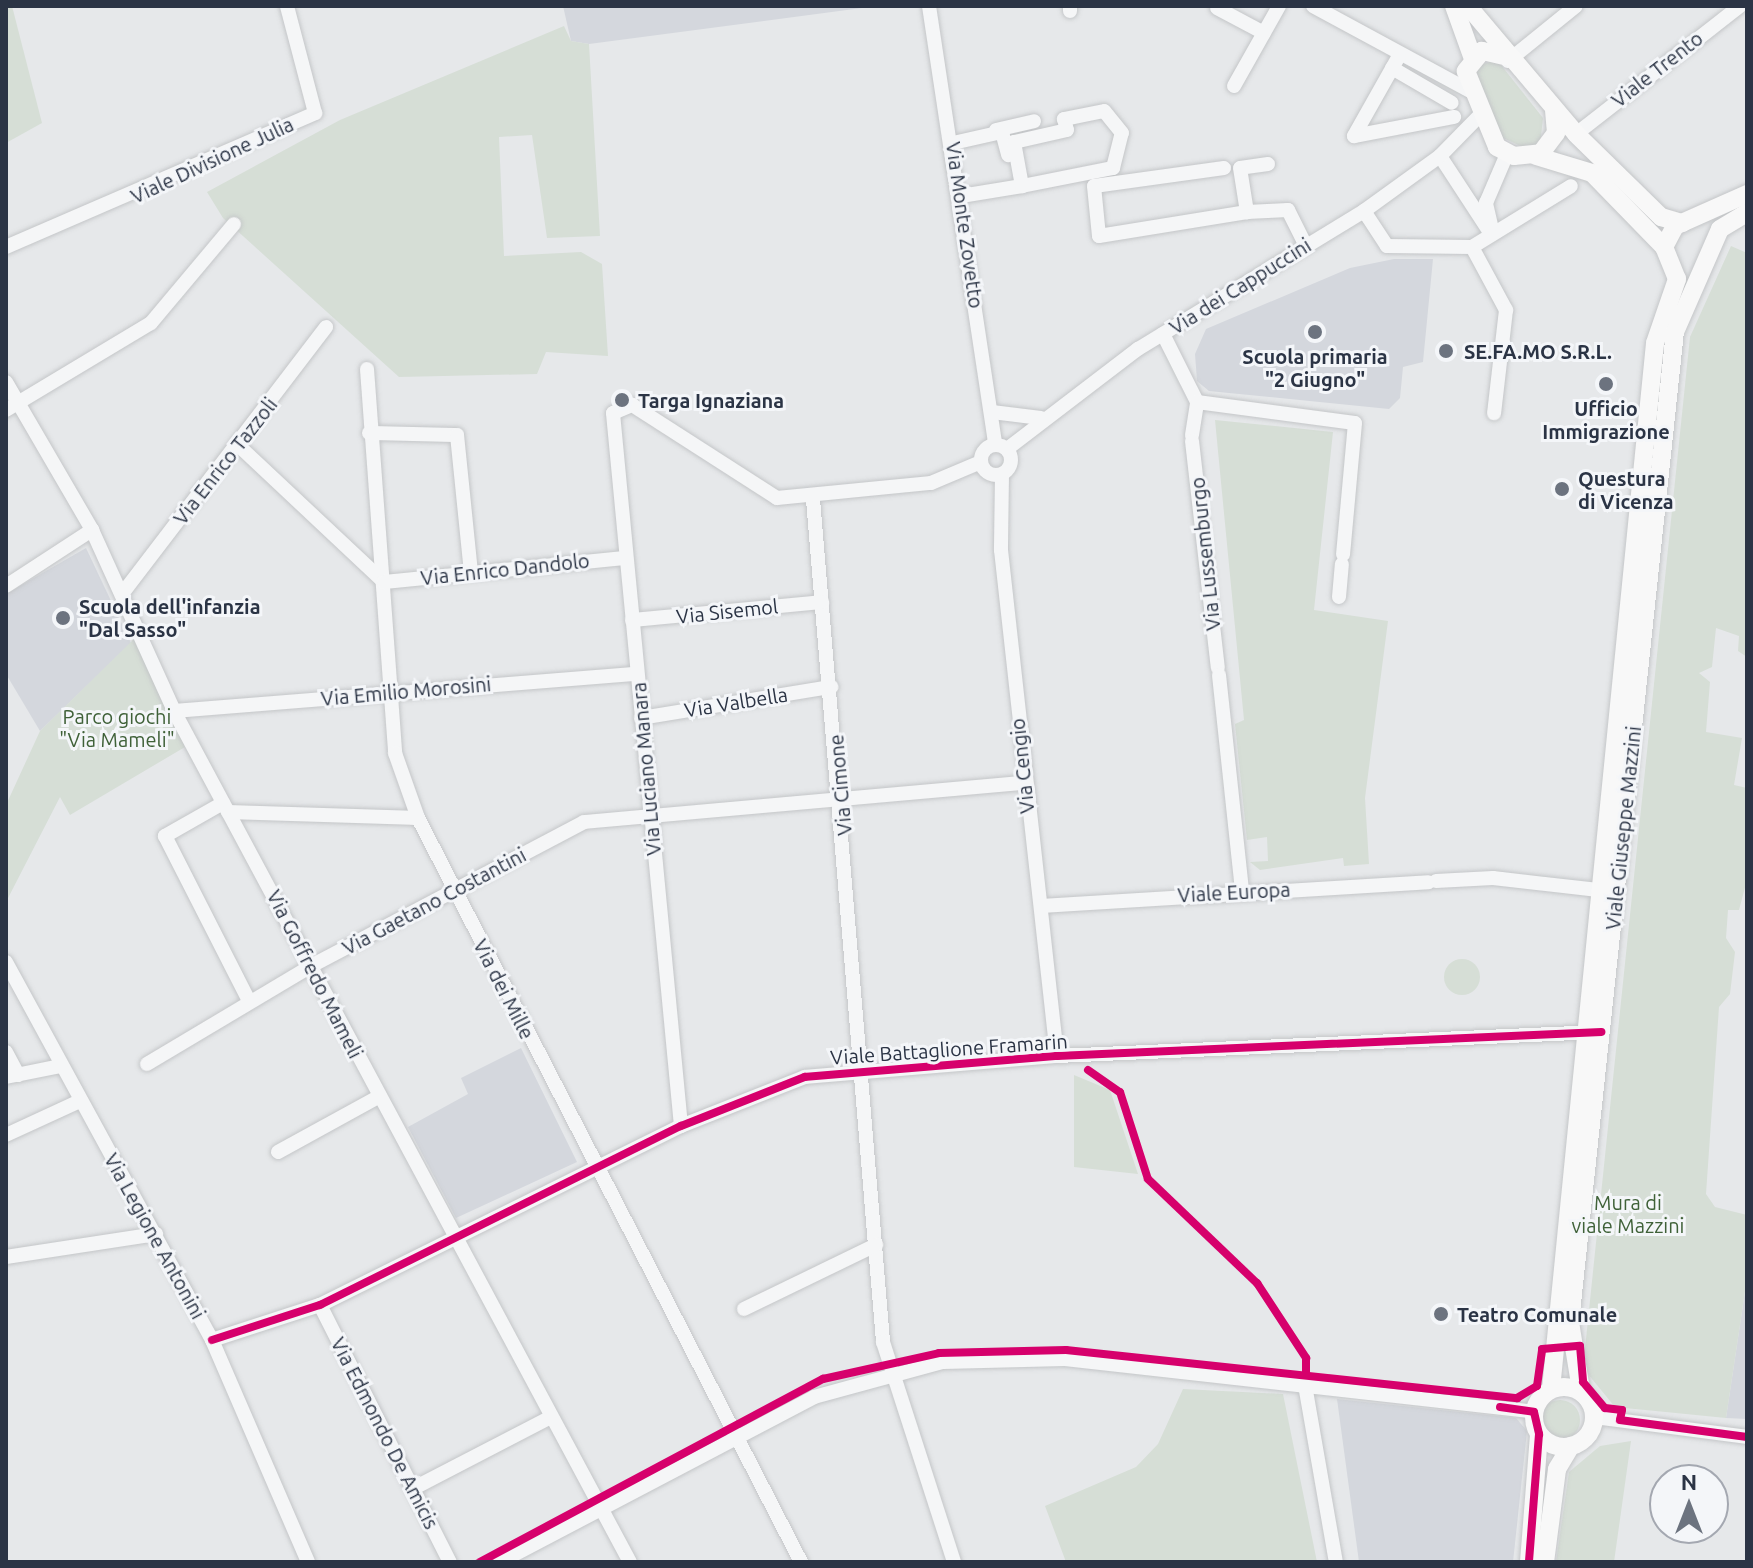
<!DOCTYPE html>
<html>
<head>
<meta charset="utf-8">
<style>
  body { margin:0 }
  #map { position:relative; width:1753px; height:1568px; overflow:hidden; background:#e6e8ea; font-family:Ubuntu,sans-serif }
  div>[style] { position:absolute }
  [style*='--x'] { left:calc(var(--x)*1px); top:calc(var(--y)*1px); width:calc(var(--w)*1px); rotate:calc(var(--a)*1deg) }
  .built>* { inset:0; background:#d4d7dd }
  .green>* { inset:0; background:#d6ded6 }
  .round { border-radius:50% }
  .roads { filter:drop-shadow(0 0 2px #c4c6c8) drop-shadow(0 0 2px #c4c6c8) }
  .minor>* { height:14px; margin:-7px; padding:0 7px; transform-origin:7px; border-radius:7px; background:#f5f6f7 }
  .minor>.ring { margin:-7px; padding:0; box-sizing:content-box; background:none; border:14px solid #f5f6f7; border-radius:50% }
  .major>* { height:18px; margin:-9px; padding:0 9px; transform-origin:9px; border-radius:9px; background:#f8f8f8 }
  .major>.ring { margin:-9px; padding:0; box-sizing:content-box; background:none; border:18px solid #f8f8f8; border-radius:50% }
  .cycleway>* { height:8px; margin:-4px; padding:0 4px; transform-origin:4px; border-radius:4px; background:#d6006c }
  .dots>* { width:22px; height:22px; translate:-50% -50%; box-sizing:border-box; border:4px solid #f4f6f9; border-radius:50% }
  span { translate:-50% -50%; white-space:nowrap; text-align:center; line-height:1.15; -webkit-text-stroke:6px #f4f6f9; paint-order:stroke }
  .street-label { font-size:20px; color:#2b3445 }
  .poi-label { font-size:20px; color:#2b3445; font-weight:700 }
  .left { translate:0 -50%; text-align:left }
  .park-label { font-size:20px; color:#3f6138 }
  .frame { position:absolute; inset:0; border:8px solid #2b3445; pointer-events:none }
  .north { position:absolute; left:1649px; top:1464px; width:80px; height:80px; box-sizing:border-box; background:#f4f6f9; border:2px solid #a4a8b1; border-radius:50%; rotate:0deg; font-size:22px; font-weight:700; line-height:32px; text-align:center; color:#2b3445 }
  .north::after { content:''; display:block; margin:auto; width:28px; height:36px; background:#6c737f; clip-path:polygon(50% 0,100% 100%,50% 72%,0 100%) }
</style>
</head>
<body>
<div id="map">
  <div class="built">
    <div style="clip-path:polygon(563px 6px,877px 6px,589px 44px,571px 41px)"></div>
    <div style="clip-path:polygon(1394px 259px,1433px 259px,1423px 362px,1403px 367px,1400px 398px,1389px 409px,1209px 391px,1197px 381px,1195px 354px,1206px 329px,1350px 268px)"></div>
    <div style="clip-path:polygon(86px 548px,131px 643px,40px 731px,6px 674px,6px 594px)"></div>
    <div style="clip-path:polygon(521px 1048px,577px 1162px,456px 1218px,408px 1127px,468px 1094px,461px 1078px)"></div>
    <div style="clip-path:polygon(1747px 1278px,1747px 1419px,1726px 1418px)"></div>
    <div style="clip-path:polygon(1337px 1399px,1516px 1418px,1527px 1431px,1513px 1562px,1359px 1562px)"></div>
  </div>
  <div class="green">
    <div style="clip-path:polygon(6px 6px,12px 6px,42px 123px,6px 143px)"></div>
    <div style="clip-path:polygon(564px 26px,571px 41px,589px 44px,600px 236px,547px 238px,532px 135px,499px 137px,504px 256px,581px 252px,602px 264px,608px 356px,546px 352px,537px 374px,399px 377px,223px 218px,207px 192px,340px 120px)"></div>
    <div style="clip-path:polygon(1497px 60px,1543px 118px,1540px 145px,1529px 150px,1499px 136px,1473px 67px)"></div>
    <div style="clip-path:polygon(1731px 246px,1747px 253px,1747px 657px,1738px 651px,1739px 636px,1716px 628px,1712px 667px,1699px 673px,1710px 682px,1706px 732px,1742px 738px,1734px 785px,1747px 788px,1747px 880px,1739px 910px,1728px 910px,1726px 938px,1735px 952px,1730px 994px,1719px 1007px,1706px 1194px,1715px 1207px,1747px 1215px,1747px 1278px,1726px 1418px,1615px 1407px,1583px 1368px,1690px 337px)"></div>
    <div style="clip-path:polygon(1215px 420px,1333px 432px,1314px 610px,1388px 621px,1365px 798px,1369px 864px,1344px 866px,1343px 858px,1260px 870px,1250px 862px,1268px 861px,1267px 837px,1247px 840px,1235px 724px,1244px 720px)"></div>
    <div style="clip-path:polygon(136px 637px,185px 747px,70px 815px,60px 797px,6px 902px,6px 805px,40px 731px)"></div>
    <div class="round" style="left:1444px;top:959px;width:36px;height:36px"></div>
    <div style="clip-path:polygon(1074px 1075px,1110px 1090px,1138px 1174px,1074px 1167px)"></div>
    <div style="clip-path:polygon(1183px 1389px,1283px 1394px,1317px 1562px,1066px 1562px,1045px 1506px,1136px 1467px,1158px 1444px)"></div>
    <div class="round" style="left:1540px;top:1400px;width:40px;height:40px"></div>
    <div style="clip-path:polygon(1631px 1441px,1614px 1562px,1556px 1562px,1569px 1472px,1600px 1446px)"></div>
  </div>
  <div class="roads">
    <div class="minor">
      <div style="--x:929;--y:6;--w:443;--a:81.4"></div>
      <div style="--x:1313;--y:6;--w:181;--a:28.4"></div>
      <div style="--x:1217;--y:8;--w:53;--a:28"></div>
      <div style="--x:1070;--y:11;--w:5;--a:-90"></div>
      <div style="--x:1399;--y:56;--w:92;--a:119.4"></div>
      <div style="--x:1354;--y:136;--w:102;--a:-10.8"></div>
      <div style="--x:1508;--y:61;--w:87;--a:-39"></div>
      <div style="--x:1392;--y:68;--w:69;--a:30.3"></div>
      <div style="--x:1234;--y:86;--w:92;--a:-60.6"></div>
      <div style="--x:996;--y:130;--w:39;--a:-13"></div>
      <div style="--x:1576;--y:134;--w:208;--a:-38"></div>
      <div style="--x:953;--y:143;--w:50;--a:-12.7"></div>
      <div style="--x:1002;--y:132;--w:24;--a:75"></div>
      <div style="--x:1440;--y:156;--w:93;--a:56.8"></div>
      <div style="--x:1268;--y:164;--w:28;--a:172"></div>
      <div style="--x:1240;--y:168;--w:45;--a:81"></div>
      <div style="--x:1247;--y:212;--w:41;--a:-2.8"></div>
      <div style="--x:1288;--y:210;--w:40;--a:63.4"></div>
      <div style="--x:1224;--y:168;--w:131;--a:172.1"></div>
      <div style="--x:1094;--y:186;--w:50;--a:84.3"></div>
      <div style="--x:1099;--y:236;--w:150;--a:-9.2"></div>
      <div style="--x:961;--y:196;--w:62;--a:-9.3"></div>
      <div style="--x:1022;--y:186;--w:93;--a:-11.2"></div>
      <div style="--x:1113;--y:168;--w:36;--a:-76"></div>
      <div style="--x:1122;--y:133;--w:28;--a:-129"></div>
      <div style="--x:1104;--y:111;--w:41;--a:168.7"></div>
      <div style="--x:1064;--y:119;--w:11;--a:75"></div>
      <div style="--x:1067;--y:130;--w:54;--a:167.2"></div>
      <div style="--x:1014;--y:142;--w:45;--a:79.7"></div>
      <div style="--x:1364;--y:211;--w:42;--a:56.7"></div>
      <div style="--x:1387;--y:246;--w:85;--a:0.7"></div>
      <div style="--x:1472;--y:247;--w:116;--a:-31.6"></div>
      <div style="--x:1491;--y:225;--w:23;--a:-103"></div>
      <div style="--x:1486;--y:203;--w:53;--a:-66.8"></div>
      <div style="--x:6;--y:247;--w:337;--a:-23.4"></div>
      <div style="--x:315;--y:113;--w:111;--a:-104.7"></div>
      <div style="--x:1472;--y:247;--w:72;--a:61.6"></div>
      <div style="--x:1506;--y:310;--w:104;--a:96.6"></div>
      <div style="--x:1163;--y:334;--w:76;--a:63.4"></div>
      <div style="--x:367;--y:369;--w:385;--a:85.8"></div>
      <div style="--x:395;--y:753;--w:69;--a:70.5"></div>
      <div style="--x:418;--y:818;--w:837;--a:62.76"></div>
      <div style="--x:6;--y:382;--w:171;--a:59.8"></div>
      <div style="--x:92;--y:530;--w:199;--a:65.6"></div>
      <div style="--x:174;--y:711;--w:965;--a:61.82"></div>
      <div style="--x:1197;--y:402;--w:159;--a:7.6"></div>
      <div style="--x:1355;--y:423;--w:132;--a:95.2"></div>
      <div style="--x:6;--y:410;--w:169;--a:-31"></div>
      <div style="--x:151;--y:323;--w:129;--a:-50"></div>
      <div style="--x:992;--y:412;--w:49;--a:7"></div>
      <div style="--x:369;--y:433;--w:88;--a:1.3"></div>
      <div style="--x:457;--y:435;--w:138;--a:84.2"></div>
      <div style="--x:1192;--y:435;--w:33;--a:-81"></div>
      <div style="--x:1192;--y:441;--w:228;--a:83.5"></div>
      <div class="ring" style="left:981px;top:445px;width:16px;height:16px"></div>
      <div style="--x:239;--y:446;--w:199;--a:43.2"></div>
      <div style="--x:1007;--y:449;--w:165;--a:-37.4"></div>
      <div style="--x:1138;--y:349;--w:265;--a:-31.4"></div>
      <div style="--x:1364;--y:211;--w:94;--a:-35.9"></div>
      <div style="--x:1440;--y:156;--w:59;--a:-45.7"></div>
      <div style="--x:1002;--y:474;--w:76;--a:90.8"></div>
      <div style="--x:1001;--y:550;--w:509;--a:83.68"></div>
      <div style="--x:813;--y:499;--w:846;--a:85.25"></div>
      <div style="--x:883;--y:1342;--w:231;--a:72.1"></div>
      <div style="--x:384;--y:582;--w:242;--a:-5.7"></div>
      <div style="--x:6;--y:586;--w:103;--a:-33.1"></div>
      <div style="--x:122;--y:594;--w:336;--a:-52.6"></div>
      <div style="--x:1339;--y:597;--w:33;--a:-85"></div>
      <div style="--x:632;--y:620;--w:191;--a:-5.4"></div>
      <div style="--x:1219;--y:675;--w:216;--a:83.9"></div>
      <div style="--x:174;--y:711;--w:464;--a:-4.6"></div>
      <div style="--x:641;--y:718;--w:193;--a:-9.3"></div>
      <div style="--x:223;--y:803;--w:67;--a:150.4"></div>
      <div style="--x:165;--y:836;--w:185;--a:63"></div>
      <div style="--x:228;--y:812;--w:190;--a:1.8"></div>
      <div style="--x:1436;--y:881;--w:57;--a:-3"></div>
      <div style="--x:1493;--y:878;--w:106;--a:6.5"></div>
      <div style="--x:1041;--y:906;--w:388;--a:-3.5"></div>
      <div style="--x:6;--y:962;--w:430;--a:61.4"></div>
      <div style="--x:212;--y:1340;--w:242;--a:66.6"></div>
      <div style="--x:6;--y:1052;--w:26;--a:62"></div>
      <div style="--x:147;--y:1064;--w:193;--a:-30.8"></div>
      <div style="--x:313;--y:965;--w:306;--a:-27.8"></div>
      <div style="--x:584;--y:822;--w:443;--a:-5.1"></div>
      <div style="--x:6;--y:1077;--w:55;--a:-11.5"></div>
      <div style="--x:681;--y:1126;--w:716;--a:-95.45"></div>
      <div style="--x:613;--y:413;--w:21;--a:-23"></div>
      <div style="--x:632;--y:405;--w:172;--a:32.7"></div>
      <div style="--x:777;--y:498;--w:155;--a:-5.6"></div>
      <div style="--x:931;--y:483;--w:54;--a:-22.8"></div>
      <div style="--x:6;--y:1135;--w:81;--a:-24.7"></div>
      <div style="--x:278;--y:1152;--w:114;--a:-28.8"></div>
      <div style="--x:6;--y:1257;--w:152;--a:-8.7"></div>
      <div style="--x:320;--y:1305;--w:288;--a:63.2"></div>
      <div style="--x:744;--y:1309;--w:147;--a:-25.9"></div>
      <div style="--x:212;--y:1340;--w:114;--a:-18"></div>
      <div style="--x:320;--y:1305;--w:403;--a:-26.4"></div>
      <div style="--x:681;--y:1126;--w:133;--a:-21.6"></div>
      <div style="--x:805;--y:1077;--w:253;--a:-4.8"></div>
      <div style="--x:1057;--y:1056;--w:541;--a:-2.54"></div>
      <div style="--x:1305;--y:1385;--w:180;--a:80.1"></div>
      <div style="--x:1594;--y:1417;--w:154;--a:7.4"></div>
      <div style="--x:414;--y:1488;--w:154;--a:-27.4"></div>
      <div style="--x:500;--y:1562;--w:355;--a:-27.7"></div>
      <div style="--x:814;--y:1397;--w:134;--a:-15.2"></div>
      <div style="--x:943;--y:1362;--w:122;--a:-1.4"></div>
      <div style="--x:1065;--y:1359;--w:472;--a:6.4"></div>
    </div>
    <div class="major">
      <div style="--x:1454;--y:6;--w:53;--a:70.2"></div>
      <div style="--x:1468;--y:6;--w:167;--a:49.8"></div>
      <div style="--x:1576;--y:134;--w:119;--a:44.3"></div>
      <div style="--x:1661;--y:217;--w:22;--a:16"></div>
      <div style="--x:1504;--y:56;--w:23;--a:-167"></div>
      <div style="--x:1482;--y:51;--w:26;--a:129"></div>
      <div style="--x:1466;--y:71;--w:82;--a:67.8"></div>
      <div style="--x:1497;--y:147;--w:19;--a:28"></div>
      <div style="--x:1514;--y:156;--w:27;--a:-6"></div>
      <div style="--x:1541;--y:153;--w:25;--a:-53"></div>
      <div style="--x:1556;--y:133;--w:23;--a:-95"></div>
      <div style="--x:1536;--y:156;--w:59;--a:16.9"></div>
      <div style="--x:1592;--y:173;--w:103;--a:45.8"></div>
      <div class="ring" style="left:1534px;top:1387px;width:42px;height:42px"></div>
      <div style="--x:1551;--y:1389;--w:1051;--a:-84.32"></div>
      <div style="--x:1655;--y:343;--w:68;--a:-71"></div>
      <div style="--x:1677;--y:279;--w:35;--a:-112"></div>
      <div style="--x:1664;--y:247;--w:24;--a:-62"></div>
      <div style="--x:1675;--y:226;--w:79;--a:-24"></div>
      <div style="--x:1581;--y:1390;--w:69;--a:-99.2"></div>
      <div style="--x:1570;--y:1322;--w:996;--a:-83.95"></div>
      <div style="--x:1675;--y:332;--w:112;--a:-66.4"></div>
      <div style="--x:1720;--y:229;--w:31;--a:-31"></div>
      <div style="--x:1529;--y:1562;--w:128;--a:-85.5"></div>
      <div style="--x:1545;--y:1562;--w:94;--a:-82.6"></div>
      <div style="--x:1557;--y:1469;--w:27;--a:-59"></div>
    </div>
  </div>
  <div class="cycleway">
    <div style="--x:1088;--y:1070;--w:39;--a:35"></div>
    <div style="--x:1120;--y:1092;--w:91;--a:72.2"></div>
    <div style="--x:1148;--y:1179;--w:151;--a:43.7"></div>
    <div style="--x:1257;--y:1283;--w:90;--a:56.8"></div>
    <div style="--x:1306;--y:1358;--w:17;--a:90"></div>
    <div style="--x:212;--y:1340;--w:114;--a:-18"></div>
    <div style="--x:320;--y:1305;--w:403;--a:-26.4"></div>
    <div style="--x:681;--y:1126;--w:133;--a:-21.6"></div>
    <div style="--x:805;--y:1077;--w:253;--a:-4.8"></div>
    <div style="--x:1057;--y:1056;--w:545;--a:-2.53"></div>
    <div style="--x:1500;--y:1407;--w:34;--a:8"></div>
    <div style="--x:1534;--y:1412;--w:23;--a:77"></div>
    <div style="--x:1539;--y:1434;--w:128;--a:94.5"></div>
    <div style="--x:480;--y:1562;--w:389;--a:-28.1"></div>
    <div style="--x:823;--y:1379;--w:119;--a:-12.6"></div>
    <div style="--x:939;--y:1353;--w:127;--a:-1.4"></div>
    <div style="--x:1066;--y:1350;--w:454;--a:6.1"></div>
    <div style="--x:1517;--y:1398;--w:23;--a:-31"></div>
    <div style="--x:1537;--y:1386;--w:37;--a:-82"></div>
    <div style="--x:1542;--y:1349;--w:38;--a:-5"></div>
    <div style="--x:1580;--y:1346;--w:36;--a:85"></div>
    <div style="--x:1583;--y:1382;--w:34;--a:50"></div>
    <div style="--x:1605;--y:1408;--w:17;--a:7"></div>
    <div style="--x:1622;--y:1410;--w:10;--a:101"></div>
    <div style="--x:1620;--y:1420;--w:128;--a:7.6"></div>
  </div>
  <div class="dots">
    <div style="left:1315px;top:332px;background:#6c737f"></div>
    <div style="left:1446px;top:351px;background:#6c737f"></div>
    <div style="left:1606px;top:384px;background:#6c737f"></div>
    <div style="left:622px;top:400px;background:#6c737f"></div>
    <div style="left:1562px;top:489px;background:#6c737f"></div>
    <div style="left:63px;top:618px;background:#6c737f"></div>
    <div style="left:1441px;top:1314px;background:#6c737f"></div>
  </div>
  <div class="street-label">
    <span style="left:1657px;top:69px;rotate:-38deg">Viale Trento</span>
    <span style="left:212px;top:160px;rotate:-25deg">Viale Divisione Julia</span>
    <span style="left:965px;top:225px;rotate:82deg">Via Monte Zovetto</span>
    <span style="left:1240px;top:286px;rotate:-32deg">Via dei Cappuccini</span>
    <span style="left:225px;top:461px;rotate:-52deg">Via Enrico Tazzoli</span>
    <span style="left:1205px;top:554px;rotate:-96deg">Via Lussemburgo</span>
    <span style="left:505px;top:569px;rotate:-6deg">Via Enrico Dandolo</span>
    <span style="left:727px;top:611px;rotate:-6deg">Via Sisemol</span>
    <span style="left:406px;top:691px;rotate:-5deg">Via Emilio Morosini</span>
    <span style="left:736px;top:702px;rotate:-9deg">Via Valbella</span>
    <span style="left:1022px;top:766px;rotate:-96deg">Via Cengio</span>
    <span style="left:646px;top:769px;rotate:-95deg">Via Luciano Manara</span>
    <span style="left:840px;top:785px;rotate:-95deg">Via Cimone</span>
    <span style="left:1623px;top:828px;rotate:-84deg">Viale Giuseppe Mazzini</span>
    <span style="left:1234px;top:892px;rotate:-3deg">Viale Europa</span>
    <span style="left:434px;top:901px;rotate:-28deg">Via Gaetano Costantini</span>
    <span style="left:315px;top:974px;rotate:63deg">Via Goffredo Mameli</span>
    <span style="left:504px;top:989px;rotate:63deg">Via dei Mille</span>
    <span style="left:949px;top:1049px;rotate:-4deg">Viale Battaglione Framarin</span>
    <span style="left:155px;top:1236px;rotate:61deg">Via Legione Antonini</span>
    <span style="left:385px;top:1433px;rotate:63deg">Via Edmondo De Amicis</span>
  </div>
  <div class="poi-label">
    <span class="left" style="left:1464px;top:351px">SE.FA.MO S.R.L.</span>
    <span style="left:1315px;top:368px">Scuola primaria<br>"2 Giugno"</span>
    <span class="left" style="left:638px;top:400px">Targa Ignaziana</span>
    <span style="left:1606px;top:420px">Ufficio<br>Immigrazione</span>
    <span class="left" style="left:1578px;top:490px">Questura<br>di Vicenza</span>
    <span class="left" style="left:79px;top:618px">Scuola dell'infanzia<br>"Dal Sasso"</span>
    <span class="left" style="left:1457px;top:1314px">Teatro Comunale</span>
  </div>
  <div class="park-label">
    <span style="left:117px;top:728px">Parco giochi<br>"Via Mameli"</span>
    <span style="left:1628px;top:1214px">Mura di<br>viale Mazzini</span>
  </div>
  <div class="frame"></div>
  <div class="north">N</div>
</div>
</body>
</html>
